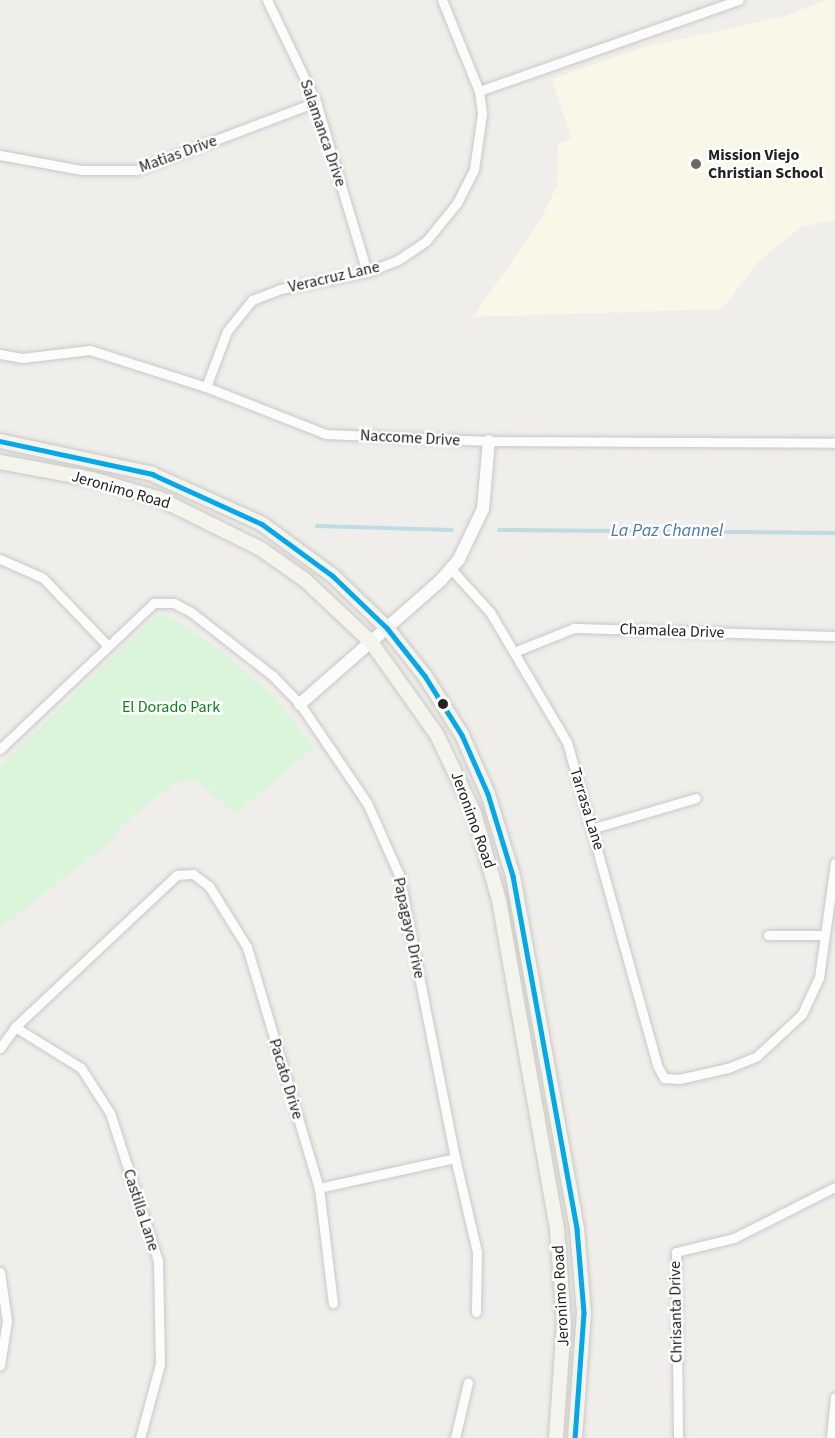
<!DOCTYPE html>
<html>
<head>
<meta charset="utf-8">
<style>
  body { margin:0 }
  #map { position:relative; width:835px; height:1438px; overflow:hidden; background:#f0eeeb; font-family:"Source Sans 3",sans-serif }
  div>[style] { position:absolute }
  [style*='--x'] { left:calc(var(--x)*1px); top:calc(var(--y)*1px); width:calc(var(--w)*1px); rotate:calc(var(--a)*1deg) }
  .education>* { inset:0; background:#f8f7e8 }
  .park>* { inset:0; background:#daf5da }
  .stream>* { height:4px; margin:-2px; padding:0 2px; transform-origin:2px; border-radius:2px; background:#bfdbe3 }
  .roads { filter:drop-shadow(0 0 2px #c9c8c7) drop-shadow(0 0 2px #c9c8c7) }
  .minor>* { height:9px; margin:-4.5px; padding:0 4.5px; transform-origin:4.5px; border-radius:4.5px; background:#fdfcfc }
  .tertiary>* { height:12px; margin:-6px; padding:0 6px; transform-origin:6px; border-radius:6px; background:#fdfcfc }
  .secondary>* { height:14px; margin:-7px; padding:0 7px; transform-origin:7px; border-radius:7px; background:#f4f4ed }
  .bus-1>* { height:4.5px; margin:-2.25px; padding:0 2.25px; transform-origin:2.25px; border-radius:2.25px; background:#02a8e8 }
  .dots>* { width:16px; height:16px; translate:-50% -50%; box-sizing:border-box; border:3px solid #fff; border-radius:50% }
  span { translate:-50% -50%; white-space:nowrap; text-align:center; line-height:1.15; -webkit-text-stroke:5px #fff; paint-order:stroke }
  .street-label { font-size:16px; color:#222 }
  .poi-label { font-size:16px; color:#222; font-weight:700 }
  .left { translate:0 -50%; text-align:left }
  .park-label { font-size:16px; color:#0c8416 }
  .water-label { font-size:18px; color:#4a7aab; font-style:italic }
</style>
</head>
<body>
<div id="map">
  <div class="education">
    <div style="clip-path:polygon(826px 0,835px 0,835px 220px,801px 227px,758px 262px,722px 309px,473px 317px,541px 219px,557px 185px,558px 144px,571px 138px,552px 79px,641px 48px,785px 16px)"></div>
  </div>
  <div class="park">
    <div style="clip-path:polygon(165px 615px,222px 651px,270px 693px,315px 747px,235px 814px,195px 779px,174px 784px,120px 827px,114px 839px,0 928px,0 766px,153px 618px)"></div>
  </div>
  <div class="stream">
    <div style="--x:317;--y:526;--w:135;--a:1.7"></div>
    <div style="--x:499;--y:530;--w:336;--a:0.5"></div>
  </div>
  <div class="roads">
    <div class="minor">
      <div style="--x:267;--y:0;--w:113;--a:64.3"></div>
      <div style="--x:316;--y:102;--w:177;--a:73.3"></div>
      <div style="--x:479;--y:91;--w:275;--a:-19.3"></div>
      <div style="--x:0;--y:155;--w:82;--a:10.5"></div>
      <div style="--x:81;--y:170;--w:55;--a:0"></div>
      <div style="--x:136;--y:170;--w:192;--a:-20.7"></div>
      <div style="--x:0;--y:354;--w:22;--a:10"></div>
      <div style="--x:22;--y:358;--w:68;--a:-6.7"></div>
      <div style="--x:90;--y:350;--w:122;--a:17.7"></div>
      <div style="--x:206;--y:387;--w:129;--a:21.4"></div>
      <div style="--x:326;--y:434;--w:163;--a:2.5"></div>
      <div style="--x:489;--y:441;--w:346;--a:0.3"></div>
      <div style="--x:206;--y:387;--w:60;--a:-69.4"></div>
      <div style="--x:227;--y:331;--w:40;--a:-51"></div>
      <div style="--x:252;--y:300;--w:30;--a:-21"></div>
      <div style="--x:280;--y:289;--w:89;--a:-11.1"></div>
      <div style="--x:367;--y:272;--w:33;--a:-21"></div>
      <div style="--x:398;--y:260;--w:34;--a:-34"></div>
      <div style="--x:426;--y:241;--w:49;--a:-50.8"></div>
      <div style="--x:457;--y:203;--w:38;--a:-63"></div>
      <div style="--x:474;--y:169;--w:56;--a:-81.7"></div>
      <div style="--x:482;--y:114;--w:23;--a:-97"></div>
      <div style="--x:479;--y:91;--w:98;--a:-112.1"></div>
      <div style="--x:0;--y:559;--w:47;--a:23.8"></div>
      <div style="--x:43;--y:578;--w:94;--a:46.3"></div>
      <div style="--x:451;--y:569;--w:58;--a:47.8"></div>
      <div style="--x:490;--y:612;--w:151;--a:59.4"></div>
      <div style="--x:567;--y:742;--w:335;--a:74.4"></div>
      <div style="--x:657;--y:1065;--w:15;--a:62"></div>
      <div style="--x:664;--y:1078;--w:15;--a:4"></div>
      <div style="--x:679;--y:1079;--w:50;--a:-12.7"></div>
      <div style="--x:728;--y:1068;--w:31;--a:-22"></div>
      <div style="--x:757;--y:1056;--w:62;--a:-43"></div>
      <div style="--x:802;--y:1014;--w:40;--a:-65"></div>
      <div style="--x:819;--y:978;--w:116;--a:-82.1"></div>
      <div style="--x:514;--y:652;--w:65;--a:-21.8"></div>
      <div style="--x:574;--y:628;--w:261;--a:1.8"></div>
      <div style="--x:0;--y:749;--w:212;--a:-43.5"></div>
      <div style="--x:154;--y:603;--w:20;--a:0"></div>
      <div style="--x:174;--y:603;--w:19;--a:28"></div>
      <div style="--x:191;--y:612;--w:104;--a:38"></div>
      <div style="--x:273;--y:676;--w:39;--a:46"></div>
      <div style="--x:300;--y:704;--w:120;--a:55.9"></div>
      <div style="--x:367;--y:803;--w:79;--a:66"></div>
      <div style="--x:399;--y:875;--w:288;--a:78.8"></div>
      <div style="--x:455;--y:1158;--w:97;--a:76.8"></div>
      <div style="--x:477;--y:1252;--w:60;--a:91"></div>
      <div style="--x:594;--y:828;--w:106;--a:-16.4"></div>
      <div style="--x:768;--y:935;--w:57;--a:0"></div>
      <div style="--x:15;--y:1027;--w:78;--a:31.8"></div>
      <div style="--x:81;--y:1068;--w:54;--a:57.2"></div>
      <div style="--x:110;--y:1113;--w:156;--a:72"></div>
      <div style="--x:158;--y:1261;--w:103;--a:88.9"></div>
      <div style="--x:160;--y:1364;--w:77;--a:105.1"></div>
      <div style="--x:0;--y:1048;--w:26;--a:-54"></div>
      <div style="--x:15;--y:1027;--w:222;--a:-43.2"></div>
      <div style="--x:177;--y:875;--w:16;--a:-4"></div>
      <div style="--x:193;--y:874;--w:20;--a:37"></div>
      <div style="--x:209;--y:886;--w:72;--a:58.1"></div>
      <div style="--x:247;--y:947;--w:252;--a:73.4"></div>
      <div style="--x:319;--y:1188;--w:116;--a:83.1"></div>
      <div style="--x:319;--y:1188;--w:139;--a:-12.4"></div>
      <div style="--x:0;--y:1272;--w:49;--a:81.9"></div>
      <div style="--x:7;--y:1321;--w:45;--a:99"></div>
      <div style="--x:455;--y:1438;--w:57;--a:-76.9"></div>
      <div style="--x:678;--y:1438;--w:186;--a:-90.6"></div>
      <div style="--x:676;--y:1252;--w:60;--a:-13.6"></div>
      <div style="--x:734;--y:1238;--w:113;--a:-26.8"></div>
      <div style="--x:831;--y:1438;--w:41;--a:-84.4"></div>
    </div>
    <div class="tertiary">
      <div style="--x:300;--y:704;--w:188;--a:-41.3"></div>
      <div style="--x:441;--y:580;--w:28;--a:-49"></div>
      <div style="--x:459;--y:559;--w:55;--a:-64.4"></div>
      <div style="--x:483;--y:509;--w:68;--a:-85"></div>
    </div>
    <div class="secondary">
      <div style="--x:0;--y:441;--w:156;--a:12.2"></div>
      <div style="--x:152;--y:474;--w:121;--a:24.4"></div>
      <div style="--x:262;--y:524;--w:88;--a:36.2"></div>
      <div style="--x:333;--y:576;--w:75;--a:43.9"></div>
      <div style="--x:387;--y:628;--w:61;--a:51.6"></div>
      <div style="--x:425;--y:676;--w:70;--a:57.9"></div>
      <div style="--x:462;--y:735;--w:64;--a:66.2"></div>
      <div style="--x:488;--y:794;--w:86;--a:73"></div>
      <div style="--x:513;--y:876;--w:359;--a:79.7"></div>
      <div style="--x:577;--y:1229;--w:84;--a:85.2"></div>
      <div style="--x:584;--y:1313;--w:125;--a:94.1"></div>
      <div style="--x:0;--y:462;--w:94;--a:10.5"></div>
      <div style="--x:92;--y:479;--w:69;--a:16.1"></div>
      <div style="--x:158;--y:498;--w:115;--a:26.3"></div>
      <div style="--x:261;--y:549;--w:54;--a:35.2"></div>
      <div style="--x:305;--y:580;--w:91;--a:43.2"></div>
      <div style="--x:371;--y:642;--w:114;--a:54.6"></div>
      <div style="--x:437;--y:735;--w:86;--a:64.6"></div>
      <div style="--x:474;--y:813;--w:91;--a:74"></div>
      <div style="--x:499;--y:900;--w:335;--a:80"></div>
      <div style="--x:557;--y:1230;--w:93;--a:85.7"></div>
      <div style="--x:564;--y:1323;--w:115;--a:94"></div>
    </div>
  </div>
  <div class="bus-1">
    <div style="--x:0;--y:441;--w:156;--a:12.2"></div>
    <div style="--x:152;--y:474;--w:121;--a:24.4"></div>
    <div style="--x:262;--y:524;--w:88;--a:36.2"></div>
    <div style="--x:333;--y:576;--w:75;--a:43.9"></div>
    <div style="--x:387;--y:628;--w:61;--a:51.6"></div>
    <div style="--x:425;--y:676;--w:70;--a:57.9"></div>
    <div style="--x:462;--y:735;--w:64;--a:66.2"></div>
    <div style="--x:488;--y:794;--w:86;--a:73"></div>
    <div style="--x:513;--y:876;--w:359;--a:79.7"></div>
    <div style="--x:577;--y:1229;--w:84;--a:85.2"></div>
    <div style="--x:584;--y:1313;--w:125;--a:94.1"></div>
  </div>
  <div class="dots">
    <div style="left:696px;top:164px;background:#6a6968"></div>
    <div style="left:443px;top:704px;background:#222"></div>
  </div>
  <div class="street-label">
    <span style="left:323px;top:133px;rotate:71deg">Salamanca Drive</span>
    <span style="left:178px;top:154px;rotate:-20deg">Matias Drive</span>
    <span style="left:334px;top:277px;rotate:-13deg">Veracruz Lane</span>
    <span style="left:410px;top:438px;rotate:3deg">Naccome Drive</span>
    <span style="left:121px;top:490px;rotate:16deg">Jeronimo Road</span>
    <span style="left:672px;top:631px;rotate:2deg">Chamalea Drive</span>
    <span style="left:587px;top:809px;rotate:73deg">Tarrasa Lane</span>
    <span style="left:473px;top:820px;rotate:70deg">Jeronimo Road</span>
    <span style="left:409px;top:928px;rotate:78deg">Papagayo Drive</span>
    <span style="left:286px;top:1079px;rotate:73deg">Pacato Drive</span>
    <span style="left:141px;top:1210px;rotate:72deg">Castilla Lane</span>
    <span style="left:561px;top:1296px;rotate:-93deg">Jeronimo Road</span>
    <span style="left:676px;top:1312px;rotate:-91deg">Chrisanta Drive</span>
  </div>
  <div class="poi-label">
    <span class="left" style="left:708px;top:164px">Mission Viejo<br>Christian School</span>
  </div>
  <div class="park-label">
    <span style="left:171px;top:707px">El Dorado Park</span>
  </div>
  <div class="water-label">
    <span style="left:667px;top:531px">La Paz Channel</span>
  </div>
</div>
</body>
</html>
